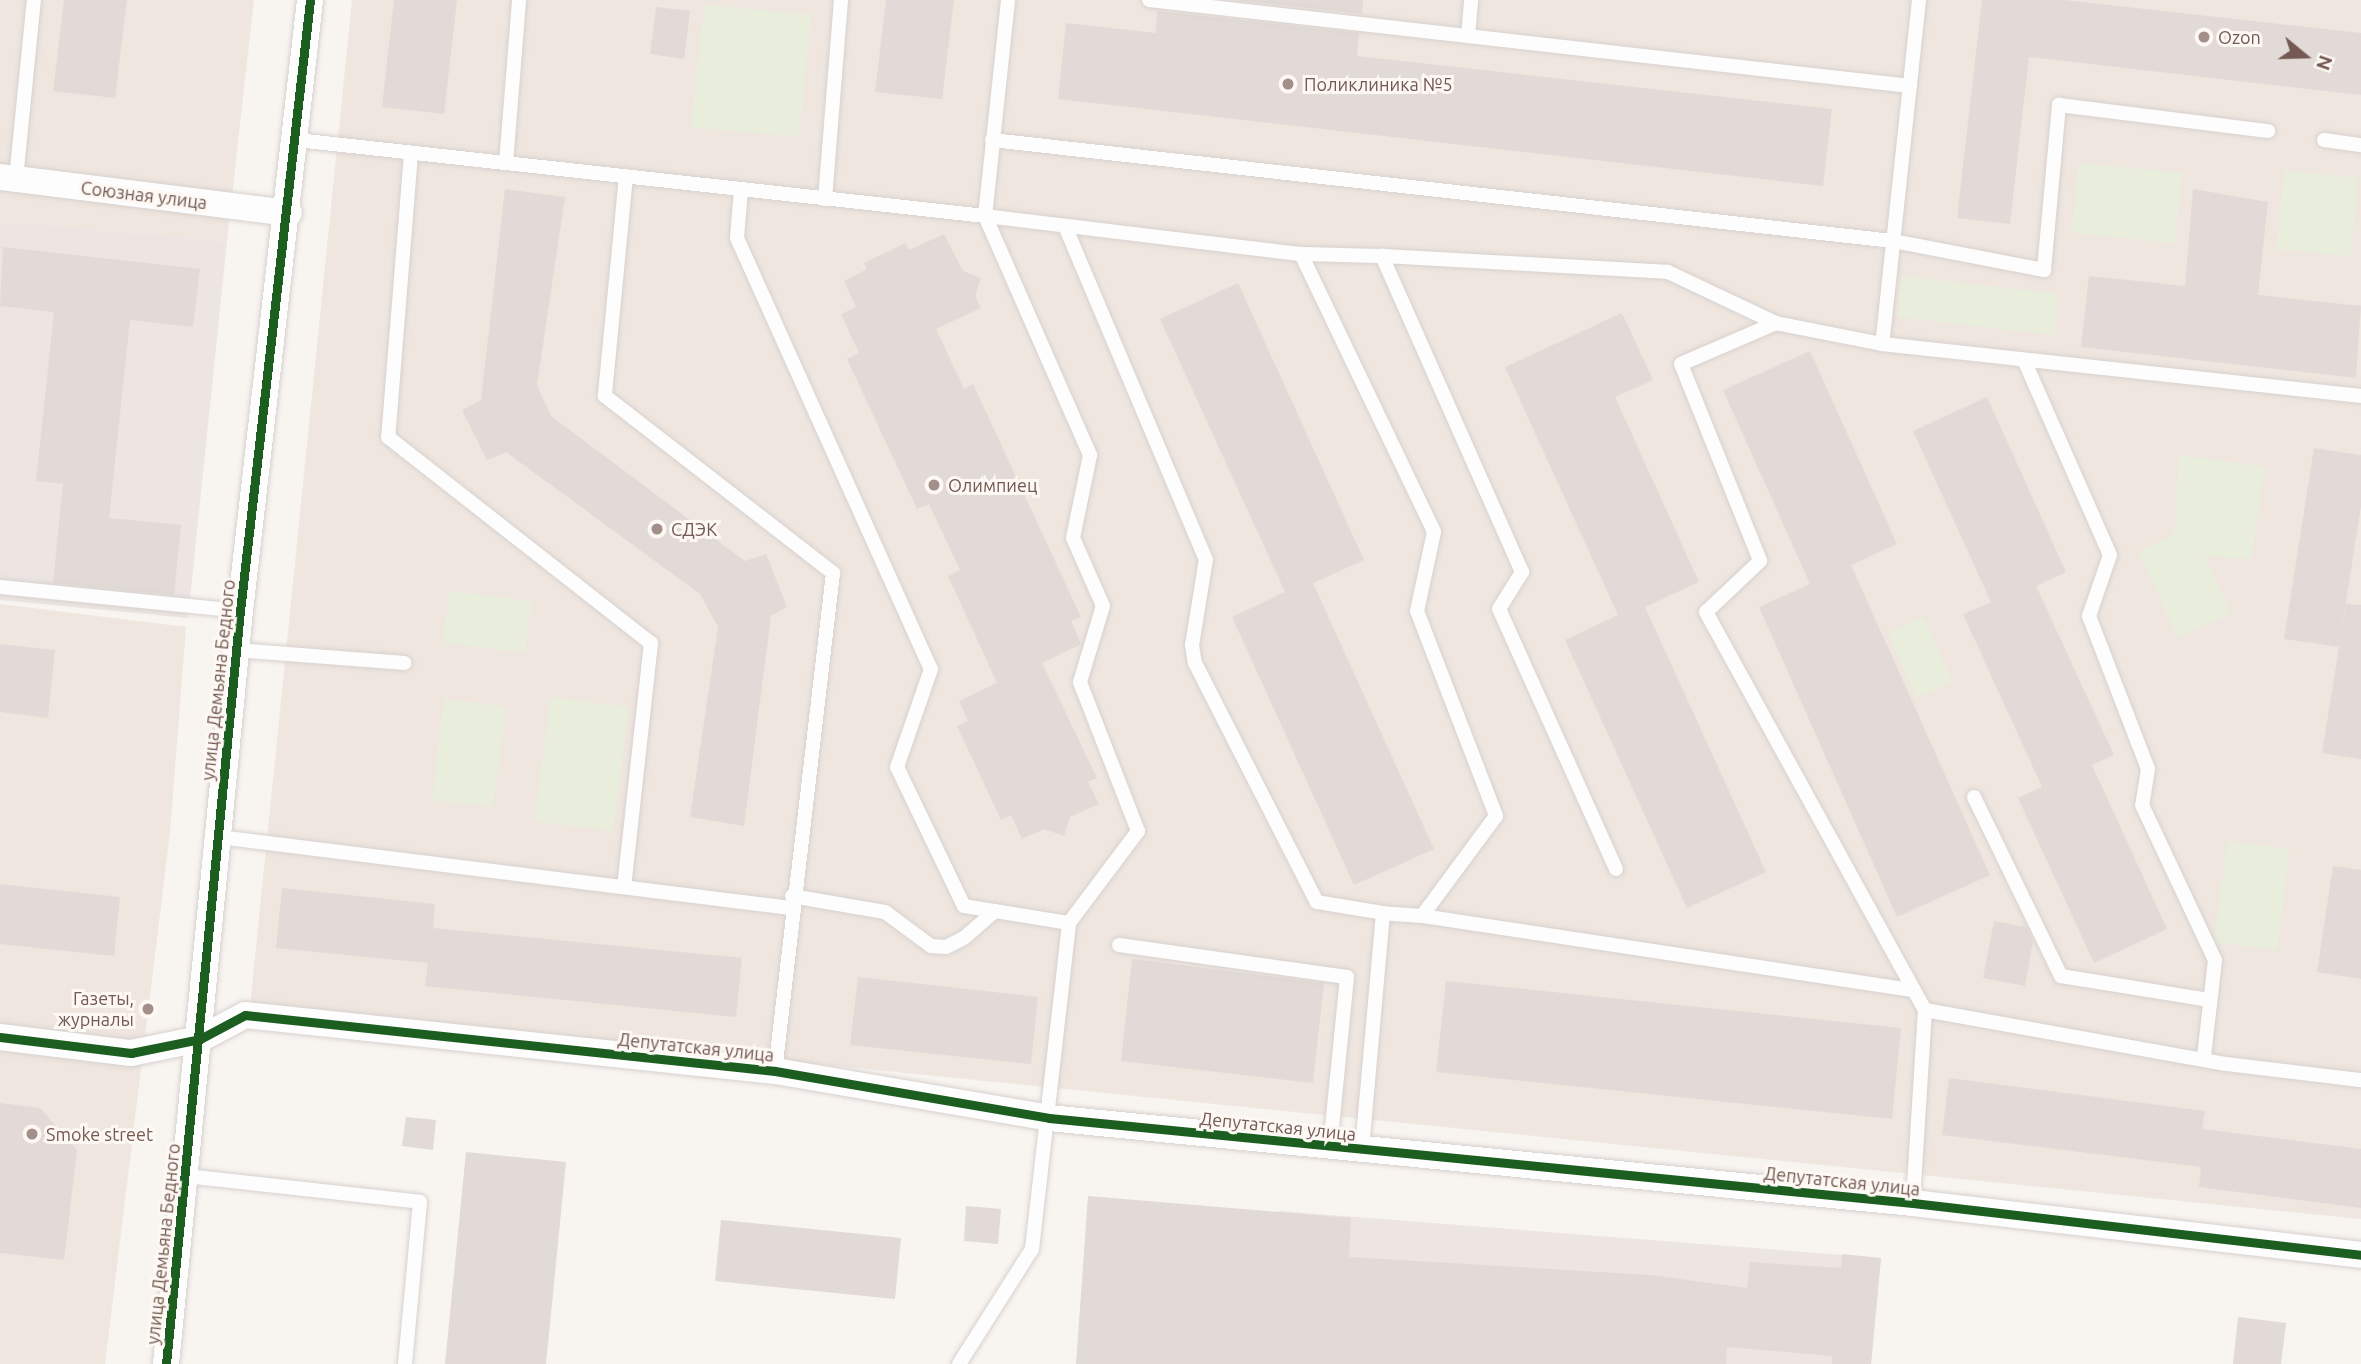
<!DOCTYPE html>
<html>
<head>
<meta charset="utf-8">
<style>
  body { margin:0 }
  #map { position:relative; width:2361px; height:1364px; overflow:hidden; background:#f8f4f0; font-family:Ubuntu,sans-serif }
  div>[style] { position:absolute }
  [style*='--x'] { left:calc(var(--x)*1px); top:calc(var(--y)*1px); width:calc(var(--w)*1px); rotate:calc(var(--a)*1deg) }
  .residential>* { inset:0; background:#efe6df }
  .industrial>* { inset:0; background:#ece5e2 }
  .green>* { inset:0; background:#e8eddc }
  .building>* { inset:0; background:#e1dad6 }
  .roads { filter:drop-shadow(0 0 2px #d7d1ce) drop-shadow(0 0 2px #d7d1ce) }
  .service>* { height:14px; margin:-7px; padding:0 7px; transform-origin:7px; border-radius:7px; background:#fefdfd }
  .minor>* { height:26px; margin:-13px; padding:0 13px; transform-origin:13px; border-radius:13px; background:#fefdfd }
  .cycleway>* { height:9px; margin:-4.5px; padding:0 4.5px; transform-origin:4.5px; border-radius:4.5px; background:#1b5e20 }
  .dots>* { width:19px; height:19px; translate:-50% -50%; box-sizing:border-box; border:4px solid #fdf8f3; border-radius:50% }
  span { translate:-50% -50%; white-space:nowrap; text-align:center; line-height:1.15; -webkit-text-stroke:6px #fdf8f3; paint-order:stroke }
  .poi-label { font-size:18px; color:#745952 }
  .left { translate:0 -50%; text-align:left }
  .right { translate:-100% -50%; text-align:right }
  .street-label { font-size:18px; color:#745952 }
  .north { position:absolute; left:2270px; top:21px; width:70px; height:70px; -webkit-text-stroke:5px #fdf8f3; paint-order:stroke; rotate:109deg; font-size:19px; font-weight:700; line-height:28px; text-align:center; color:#745952 }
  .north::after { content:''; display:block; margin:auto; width:24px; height:32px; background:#745952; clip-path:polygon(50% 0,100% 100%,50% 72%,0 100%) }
</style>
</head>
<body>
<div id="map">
  <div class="residential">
    <div style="clip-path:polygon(0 0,254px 0,227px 241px,0 221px)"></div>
    <div style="clip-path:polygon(352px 0,2361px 0,2361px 1219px,250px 1007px)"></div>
    <div style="clip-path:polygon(0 604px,186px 627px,170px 832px,105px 1364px,0 1364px)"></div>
  </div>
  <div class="industrial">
    <div style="clip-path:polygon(0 221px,227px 241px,188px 618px,0 600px)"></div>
    <div style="clip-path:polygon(1279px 1211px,1881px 1258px,1871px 1364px,1266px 1364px)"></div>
  </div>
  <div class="green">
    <div style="clip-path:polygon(704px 5px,811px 15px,799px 137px,691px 127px)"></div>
    <div style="clip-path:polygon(2079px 163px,2182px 173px,2175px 243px,2072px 233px)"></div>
    <div style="clip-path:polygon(2284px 171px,2358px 178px,2351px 256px,2277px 249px)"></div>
    <div style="clip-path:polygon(1902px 276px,2058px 294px,2054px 335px,1897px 317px)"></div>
    <div style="clip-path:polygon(2179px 455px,2265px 467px,2251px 559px,2204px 556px,2231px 613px,2178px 638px,2138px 551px,2174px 534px)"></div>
    <div style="clip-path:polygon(449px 591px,531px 601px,525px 653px,443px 643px)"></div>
    <div style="clip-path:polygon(1924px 617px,1952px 682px,1916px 698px,1888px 632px)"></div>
    <div style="clip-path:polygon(551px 697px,629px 707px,613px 831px,534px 821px)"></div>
    <div style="clip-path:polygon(444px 699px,506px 707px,493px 807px,432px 800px)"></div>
    <div style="clip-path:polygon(2227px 841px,2290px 849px,2277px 950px,2214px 942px)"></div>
  </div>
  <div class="building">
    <div style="clip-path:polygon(64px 0,127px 0,115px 98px,53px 91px)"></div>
    <div style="clip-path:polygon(394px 0,457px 0,444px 114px,382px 107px)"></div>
    <div style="clip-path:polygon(886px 0,954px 0,942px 99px,875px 92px)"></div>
    <div style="clip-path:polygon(1235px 0,1363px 0,1362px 14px)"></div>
    <div style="clip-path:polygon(1982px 0,2064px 0,2361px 33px,2361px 95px,2029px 57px,2010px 224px,1957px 218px)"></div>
    <div style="clip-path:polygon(656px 7px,690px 11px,684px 59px,650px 54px)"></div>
    <div style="clip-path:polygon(1157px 11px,1359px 33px,1357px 56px,1832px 109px,1823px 186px,1058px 99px,1066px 23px,1156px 33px)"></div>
    <div style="clip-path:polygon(505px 189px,565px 197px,537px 385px,551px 416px,745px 561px,766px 554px,787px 607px,771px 616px,744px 826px,690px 817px,718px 627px,700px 594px,506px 452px,487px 460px,462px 410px,481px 400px)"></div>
    <div style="clip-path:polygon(2193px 189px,2268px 202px,2258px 295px,2361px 306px,2356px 378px,2081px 347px,2089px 276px,2185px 286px)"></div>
    <div style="clip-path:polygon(944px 234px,963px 271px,981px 278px,975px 296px,981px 308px,936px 329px,964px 389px,973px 384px,1081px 617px,1071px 621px,1081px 644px,1042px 663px,1097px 778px,1088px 782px,1099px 804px,1070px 817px,1064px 836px,1044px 829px,1022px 839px,1011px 815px,1001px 820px,957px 726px,968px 721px,959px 701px,997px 683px,948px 576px,960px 570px,929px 504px,917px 509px,847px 359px,859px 353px,841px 314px,856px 307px,844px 281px,867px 269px,864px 263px,906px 243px,909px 250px)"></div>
    <div style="clip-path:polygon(3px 247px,200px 269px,193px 327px,130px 320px,109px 518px,181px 525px,174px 595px,53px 583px,63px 484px,36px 481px,54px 312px,0 306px)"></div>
    <div style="clip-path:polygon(1238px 283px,1364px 560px,1313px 583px,1434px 849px,1354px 885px,1232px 617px,1285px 592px,1160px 319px)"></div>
    <div style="clip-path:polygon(1622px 313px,1653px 380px,1615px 397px,1699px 582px,1645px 607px,1766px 872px,1687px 908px,1565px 640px,1618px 615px,1505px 367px)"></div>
    <div style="clip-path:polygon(1810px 351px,1897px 544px,1851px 565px,1990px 875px,1897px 917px,1759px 607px,1810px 584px,1723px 390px)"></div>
    <div style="clip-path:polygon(1987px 397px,2066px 572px,2036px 586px,2114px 755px,2092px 765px,2167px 929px,2094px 963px,2018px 798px,2042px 787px,1963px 614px,1991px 602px,1913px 431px)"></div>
    <div style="clip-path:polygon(2314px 448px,2361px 455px,2361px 506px,2339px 647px,2284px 639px)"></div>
    <div style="clip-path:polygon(2346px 604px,2361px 605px,2361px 759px,2322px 753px)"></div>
    <div style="clip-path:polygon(0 644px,55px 650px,48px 718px,0 712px)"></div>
    <div style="clip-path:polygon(2333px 866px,2361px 870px,2361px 979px,2317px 972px)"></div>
    <div style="clip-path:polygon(0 884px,120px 897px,114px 956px,0 944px)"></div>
    <div style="clip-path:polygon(282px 888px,435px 904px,433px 928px,742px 958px,736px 1017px,425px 986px,428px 963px,276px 948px)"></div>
    <div style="clip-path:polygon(1994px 921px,2026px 927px,2033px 941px,2025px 986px,1983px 978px)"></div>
    <div style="clip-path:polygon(1132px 959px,1324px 983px,1313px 1083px,1121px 1061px)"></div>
    <div style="clip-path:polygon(858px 977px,1038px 997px,1031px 1064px,850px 1045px)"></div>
    <div style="clip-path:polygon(1446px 981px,1901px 1028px,1892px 1119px,1436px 1072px)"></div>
    <div style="clip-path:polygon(1949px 1078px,2205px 1111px,2202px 1129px,2361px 1149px,2361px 1208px,2199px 1187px,2201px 1167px,1942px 1135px)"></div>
    <div style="clip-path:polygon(0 1103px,40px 1108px,77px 1150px,64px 1260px,0 1253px)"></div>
    <div style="clip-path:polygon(406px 1117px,436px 1120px,433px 1150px,402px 1146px)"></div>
    <div style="clip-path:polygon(466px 1152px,566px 1162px,546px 1364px,445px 1364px)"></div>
    <div style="clip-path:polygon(1088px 1196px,1351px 1218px,1349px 1257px,1650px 1275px,1747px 1288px,1750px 1262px,1841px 1268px,1842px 1254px,1881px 1258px,1871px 1364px,1832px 1364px,1832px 1356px,1727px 1347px,1726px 1364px,1076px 1364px)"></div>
    <div style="clip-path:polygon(966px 1206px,1001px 1209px,998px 1244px,964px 1241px)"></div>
    <div style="clip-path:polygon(721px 1220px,901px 1238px,895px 1299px,715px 1281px)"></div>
    <div style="clip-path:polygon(2238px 1317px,2286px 1323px,2281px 1364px,2233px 1364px)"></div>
  </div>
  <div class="roads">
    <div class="service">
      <div style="--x:1149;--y:0;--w:766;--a:6.45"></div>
      <div style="--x:1919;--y:0;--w:346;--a:96.1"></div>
      <div style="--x:1882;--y:344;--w:482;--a:6.2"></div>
      <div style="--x:1468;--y:36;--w:36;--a:-85"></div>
      <div style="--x:297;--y:140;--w:692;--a:6.3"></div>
      <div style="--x:985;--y:216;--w:217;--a:-83.9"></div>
      <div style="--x:992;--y:140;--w:907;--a:6.4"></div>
      <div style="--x:1893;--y:241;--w:154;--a:10.9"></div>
      <div style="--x:2044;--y:270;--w:166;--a:-84.8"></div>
      <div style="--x:2059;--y:105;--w:211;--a:7.1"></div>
      <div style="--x:2324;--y:140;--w:37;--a:8"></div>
      <div style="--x:411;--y:154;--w:284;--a:94.6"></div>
      <div style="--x:388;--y:437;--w:334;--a:38.1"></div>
      <div style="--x:651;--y:643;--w:245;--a:96.3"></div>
      <div style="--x:506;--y:163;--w:164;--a:-85.4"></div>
      <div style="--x:626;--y:176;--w:221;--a:95.5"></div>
      <div style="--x:605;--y:396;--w:289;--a:37.8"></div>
      <div style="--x:833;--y:573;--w:501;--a:96.64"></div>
      <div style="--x:16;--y:179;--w:180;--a:-84.3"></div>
      <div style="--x:741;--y:190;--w:48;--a:94.8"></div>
      <div style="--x:737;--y:238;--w:473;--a:65.8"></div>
      <div style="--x:931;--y:669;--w:104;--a:109.1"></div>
      <div style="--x:897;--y:767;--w:154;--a:64.3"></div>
      <div style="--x:964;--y:906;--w:106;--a:9.2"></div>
      <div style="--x:825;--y:199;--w:200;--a:-85.4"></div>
      <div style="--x:1065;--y:226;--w:362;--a:67.1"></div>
      <div style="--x:1206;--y:559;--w:87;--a:99.2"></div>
      <div style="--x:1192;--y:645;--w:18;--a:81"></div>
      <div style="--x:1195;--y:663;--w:268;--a:63"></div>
      <div style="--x:1317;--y:902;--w:67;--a:9.5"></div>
      <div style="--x:1301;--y:254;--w:81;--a:1.4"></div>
      <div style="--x:1882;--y:344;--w:108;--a:-168.8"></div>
      <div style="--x:1776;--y:323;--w:103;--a:156.7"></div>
      <div style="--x:1681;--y:364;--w:212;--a:68.1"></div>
      <div style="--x:1760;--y:561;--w:74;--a:136.6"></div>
      <div style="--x:1706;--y:612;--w:454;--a:61.2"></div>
      <div style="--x:1925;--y:1010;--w:193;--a:93.6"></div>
      <div style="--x:2024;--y:360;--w:213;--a:66.2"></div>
      <div style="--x:2110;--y:555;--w:65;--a:109"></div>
      <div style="--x:2089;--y:616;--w:164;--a:68.9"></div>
      <div style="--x:2148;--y:769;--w:36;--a:99"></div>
      <div style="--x:2142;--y:805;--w:171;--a:64.8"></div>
      <div style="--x:2215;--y:960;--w:97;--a:96.5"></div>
      <div style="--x:0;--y:587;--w:241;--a:5.7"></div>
      <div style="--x:236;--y:650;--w:169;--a:4.4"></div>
      <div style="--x:1974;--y:797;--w:199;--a:64.1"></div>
      <div style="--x:2061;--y:976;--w:151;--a:9.2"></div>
      <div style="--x:219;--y:837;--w:576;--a:7.08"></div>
      <div style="--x:1616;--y:869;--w:285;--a:-114.2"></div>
      <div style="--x:1499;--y:609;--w:44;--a:-58.1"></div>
      <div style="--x:1522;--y:572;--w:346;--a:-113.9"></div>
      <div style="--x:1382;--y:256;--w:286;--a:3.2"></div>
      <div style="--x:1668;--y:272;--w:119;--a:25.3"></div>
      <div style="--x:792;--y:896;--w:94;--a:9.8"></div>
      <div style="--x:885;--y:912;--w:57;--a:36.5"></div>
      <div style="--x:931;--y:946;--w:15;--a:4"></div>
      <div style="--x:946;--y:947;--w:20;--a:-27"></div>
      <div style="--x:964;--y:938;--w:41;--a:-41.1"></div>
      <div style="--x:1422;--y:916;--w:497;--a:8.6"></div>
      <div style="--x:1119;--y:945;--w:230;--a:8"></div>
      <div style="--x:1347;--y:977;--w:171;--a:95.7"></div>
      <div style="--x:1925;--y:1010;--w:306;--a:10.2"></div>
      <div style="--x:2226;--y:1064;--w:136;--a:6.8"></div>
      <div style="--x:186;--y:1176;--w:235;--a:6.3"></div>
      <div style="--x:420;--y:1202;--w:163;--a:95.3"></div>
      <div style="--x:959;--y:1364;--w:136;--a:-57.6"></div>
      <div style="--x:1032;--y:1249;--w:328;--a:-83.5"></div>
      <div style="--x:1069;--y:923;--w:115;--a:-53.1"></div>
      <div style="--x:1138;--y:831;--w:160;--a:-111.3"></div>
      <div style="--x:1080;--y:682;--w:79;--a:-73.2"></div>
      <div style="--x:1103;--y:606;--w:74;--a:-113.8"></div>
      <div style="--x:1073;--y:538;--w:85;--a:-78.4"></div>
      <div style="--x:1090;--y:455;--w:261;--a:-113.7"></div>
      <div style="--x:985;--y:216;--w:318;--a:6.9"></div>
      <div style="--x:1301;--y:254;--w:308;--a:64.4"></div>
      <div style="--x:1434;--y:532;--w:81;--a:102.1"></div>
      <div style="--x:1417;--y:611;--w:220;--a:68.9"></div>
      <div style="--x:1496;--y:816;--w:124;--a:126.5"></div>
      <div style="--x:1422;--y:916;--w:39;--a:-176"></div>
      <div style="--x:1383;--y:913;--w:238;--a:95.1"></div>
    </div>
    <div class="minor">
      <div style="--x:0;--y:177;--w:291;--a:7.1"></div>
      <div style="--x:0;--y:1037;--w:132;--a:7"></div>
      <div style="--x:131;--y:1053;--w:70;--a:-11.5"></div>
      <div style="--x:200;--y:1039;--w:51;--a:-28.1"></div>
      <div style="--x:245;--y:1015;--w:533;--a:6.03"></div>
      <div style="--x:775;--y:1071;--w:278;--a:9.7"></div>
      <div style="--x:1049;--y:1118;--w:868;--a:5.62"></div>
      <div style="--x:1913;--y:1203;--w:451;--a:6.6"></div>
      <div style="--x:166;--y:1364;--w:757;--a:-84.39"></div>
      <div style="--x:240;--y:611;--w:615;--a:-83.46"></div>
    </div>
  </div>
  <div class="cycleway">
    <div style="--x:0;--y:1037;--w:132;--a:7"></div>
    <div style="--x:131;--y:1053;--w:70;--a:-11.5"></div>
    <div style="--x:200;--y:1039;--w:51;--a:-28.1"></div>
    <div style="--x:245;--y:1015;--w:533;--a:6.03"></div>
    <div style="--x:775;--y:1071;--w:278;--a:9.7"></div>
    <div style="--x:1049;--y:1118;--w:868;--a:5.62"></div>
    <div style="--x:1913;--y:1203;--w:451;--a:6.6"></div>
    <div style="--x:166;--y:1364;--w:757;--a:-84.39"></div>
    <div style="--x:240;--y:611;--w:615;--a:-83.46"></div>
  </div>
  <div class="dots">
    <div style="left:2204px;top:37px;background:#a28f89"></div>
    <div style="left:1288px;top:84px;background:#a28f89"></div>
    <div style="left:934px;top:485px;background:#a28f89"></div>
    <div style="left:657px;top:529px;background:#a28f89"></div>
    <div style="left:148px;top:1009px;background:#a28f89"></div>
    <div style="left:32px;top:1134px;background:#a28f89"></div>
  </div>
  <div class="poi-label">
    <span class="left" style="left:2218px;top:37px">Ozon</span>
    <span class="left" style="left:1304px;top:84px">Поликлиника №5</span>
    <span class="left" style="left:948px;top:485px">Олимпиец</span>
    <span class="left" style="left:671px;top:529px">СДЭК</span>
    <span class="right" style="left:134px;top:1009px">Газеты,<br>журналы</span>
    <span class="left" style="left:46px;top:1134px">Smoke street</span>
  </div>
  <div class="street-label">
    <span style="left:144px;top:195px;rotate:7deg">Союзная улица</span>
    <span style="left:218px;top:680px;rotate:-84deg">улица Демьяна Бедного</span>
    <span style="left:696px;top:1047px;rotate:6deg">Депутатская улица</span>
    <span style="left:1278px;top:1126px;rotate:6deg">Депутатская улица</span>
    <span style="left:1842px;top:1181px;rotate:6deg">Депутатская улица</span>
    <span style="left:163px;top:1244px;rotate:-84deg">улица Демьяна Бедного</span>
  </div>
  <div class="north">N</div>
</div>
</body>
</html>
